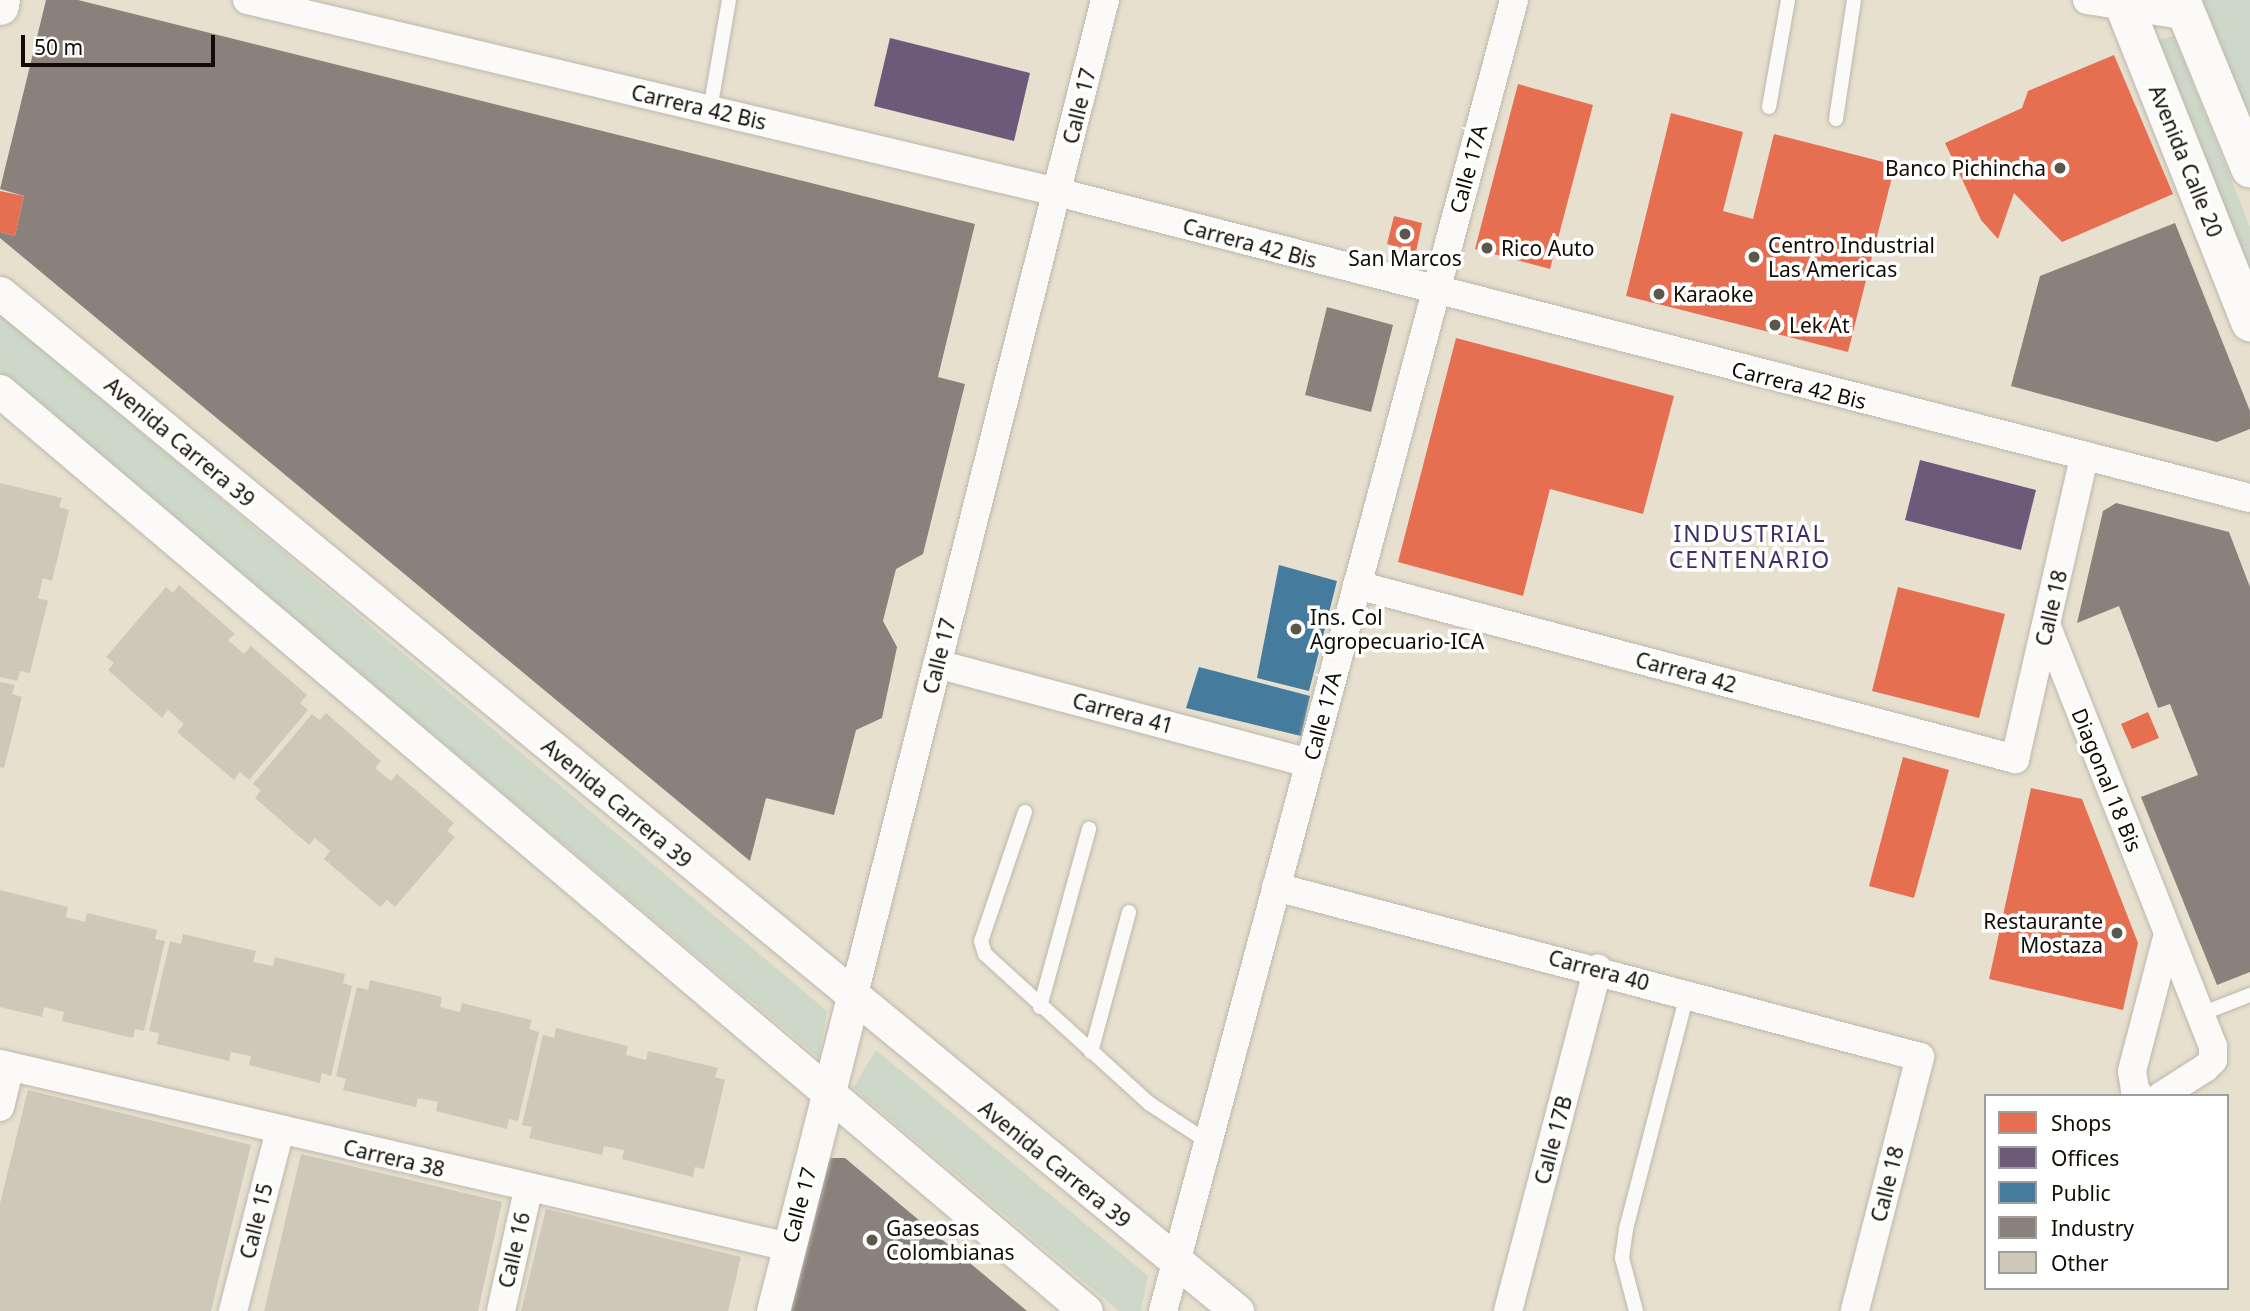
<!DOCTYPE html>
<html>
<head>
<meta charset="utf-8">
<style>
  body { margin:0 }
  #map { position:relative; width:2250px; height:1311px; overflow:hidden; background:#e7e0cf; font-family:"Noto Sans",sans-serif }
  div>[style] { position:absolute }
  [style*='--x'] { left:calc(var(--x)*1px); top:calc(var(--y)*1px); width:calc(var(--w)*1px); rotate:calc(var(--a)*1deg) }
  .green>* { inset:0; background:#cdd8c8 }
  .shops>* { inset:0; background:#e76f51 }
  .offices>* { inset:0; background:#6d597a }
  .public>* { inset:0; background:#457b9d }
  .industry>* { inset:0; background:#8a817c }
  .building>* { inset:0; background:#cec8b9 }
  .roads { filter:drop-shadow(0 0 2px #beb8ab) drop-shadow(0 0 2px #beb8ab) }
  .service>* { height:14px; margin:-7px; padding:0 7px; transform-origin:7px; border-radius:7px; background:#fbfaf8 }
  .minor>* { height:28px; margin:-14px; padding:0 14px; transform-origin:14px; border-radius:14px; background:#fbfaf8 }
  .tertiary>* { height:33px; margin:-16.5px; padding:0 16.5px; transform-origin:16.5px; border-radius:16.5px; background:#fbfaf8 }
  .primary>* { height:38px; margin:-19px; padding:0 19px; transform-origin:19px; border-radius:19px; background:#fbfaf8 }
  .trunk>* { height:38px; margin:-19px; padding:0 19px; transform-origin:19px; border-radius:19px; background:#fbfaf8 }
  .dots>* { width:19px; height:19px; translate:-50% -50%; box-sizing:border-box; border:4px solid #fff; border-radius:50% }
  span { translate:-50% -50%; white-space:nowrap; text-align:center; line-height:1.15; -webkit-text-stroke:7px #fff; paint-order:stroke }
  .street-label { font-size:21px; color:#110d04 }
  .poi-label { font-size:21px; color:#110d04 }
  .right { translate:-100% -50%; text-align:right }
  .left { translate:0 -50%; text-align:left }
  .neighbourhood-label { font-size:23px; color:#3d2d69; letter-spacing:2px }
  .legend { position:absolute; left:1984px; top:1094px; width:245px; height:196px; box-sizing:border-box; background:#fff; border:2px solid #a09e9b; margin:0; padding:9px 12px; list-style:none; font-size:21px; color:#110d04 }
  .legend li { display:flex; align-items:center; gap:14px; height:35px }
  .legend b { width:35px; border:2px solid #a09e9b }
  .scale { position:absolute; left:21px; top:35px; width:194px; height:32px; box-sizing:border-box; border:4px solid #110d04; border-top:0; padding-left:9px; font-size:21px; line-height:24px; white-space:nowrap; color:#110d04; -webkit-text-stroke:5px #fff; paint-order:stroke }
</style>
</head>
<body>
<div id="map">
  <div class="green">
    <div style="clip-path:polygon(2201px 0,2250px 0,2250px 120px)"></div>
    <div style="clip-path:polygon(2174px 36px,2250px 227px,2250px 290px,2151px 41px)"></div>
    <div style="clip-path:polygon(0 313px,827px 1011px,819px 1058px,0 372px)"></div>
    <div style="clip-path:polygon(876px 1050px,1148px 1276px,1141px 1311px,1119px 1311px,853px 1088px)"></div>
  </div>
  <div class="shops">
    <div style="clip-path:polygon(2114px 55px,2173px 194px,2062px 242px,2014px 193px,1998px 239px,1981px 220px,1945px 143px,2022px 108px,2028px 91px)"></div>
    <div style="clip-path:polygon(1518px 84px,1593px 105px,1550px 269px,1475px 249px)"></div>
    <div style="clip-path:polygon(1671px 113px,1743px 132px,1723px 211px,1753px 219px,1774px 134px,1895px 165px,1848px 352px,1626px 296px)"></div>
    <div style="clip-path:polygon(0 191px,24px 196px,15px 236px,0 232px)"></div>
    <div style="clip-path:polygon(1394px 216px,1422px 223px,1416px 252px,1387px 244px)"></div>
    <div style="clip-path:polygon(1456px 338px,1674px 396px,1643px 514px,1550px 489px,1523px 596px,1398px 562px)"></div>
    <div style="clip-path:polygon(1898px 587px,2005px 614px,1979px 718px,1872px 691px)"></div>
    <div style="clip-path:polygon(2148px 712px,2159px 738px,2132px 749px,2121px 724px)"></div>
    <div style="clip-path:polygon(1903px 757px,1949px 770px,1914px 898px,1869px 886px)"></div>
    <div style="clip-path:polygon(2031px 788px,2082px 799px,2138px 943px,2123px 1010px,1989px 979px)"></div>
  </div>
  <div class="offices">
    <div style="clip-path:polygon(890px 38px,1030px 73px,1014px 141px,874px 106px)"></div>
    <div style="clip-path:polygon(1920px 460px,2036px 490px,2021px 550px,1905px 520px)"></div>
  </div>
  <div class="public">
    <div style="clip-path:polygon(1279px 565px,1337px 581px,1309px 691px,1257px 678px)"></div>
    <div style="clip-path:polygon(1199px 667px,1310px 696px,1301px 736px,1186px 708px)"></div>
  </div>
  <div class="industry">
    <div style="clip-path:polygon(46px 0,78px 0,975px 224px,938px 377px,965px 384px,923px 554px,896px 569px,883px 621px,897px 647px,882px 718px,856px 730px,834px 815px,766px 798px,750px 861px,0 238px,0 232px,15px 236px,24px 196px,0 189px)"></div>
    <div style="clip-path:polygon(2175px 223px,2250px 411px,2250px 429px,2217px 442px,2011px 386px,2040px 276px)"></div>
    <div style="clip-path:polygon(1327px 307px,1393px 325px,1371px 412px,1305px 395px)"></div>
    <div style="clip-path:polygon(2116px 503px,2229px 532px,2250px 587px,2250px 972px,2217px 985px,2141px 797px,2198px 775px,2170px 704px,2158px 708px,2119px 606px,2077px 623px,2103px 511px)"></div>
    <div style="clip-path:polygon(831px 1158px,845px 1158px,1027px 1311px,785px 1311px,819px 1168px)"></div>
  </div>
  <div class="building">
    <div style="clip-path:polygon(0 483px,62px 498px,59px 507px,69px 510px,52px 581px,43px 578px,38px 598px,48px 601px,30px 673px,20px 671px,17px 681px,0 677px)"></div>
    <div style="clip-path:polygon(179px 585px,235px 634px,228px 640px,244px 654px,251px 646px,307px 695px,300px 703px,308px 710px,249px 780px,240px 772px,234px 780px,177px 732px,184px 724px,168px 710px,162px 718px,108px 670px,114px 663px,106px 657px,166px 587px,173px 593px)"></div>
    <div style="clip-path:polygon(0 682px,15px 685px,12px 694px,22px 697px,4px 768px,0 767px)"></div>
    <div style="clip-path:polygon(326px 713px,381px 761px,375px 768px,391px 781px,397px 774px,454px 823px,447px 831px,455px 837px,395px 907px,387px 900px,380px 907px,324px 859px,330px 851px,315px 838px,309px 845px,255px 798px,261px 790px,253px 784px,312px 714px,320px 720px)"></div>
    <div style="clip-path:polygon(0 890px,68px 907px,66px 917px,85px 922px,87px 913px,157px 930px,155px 939px,165px 941px,144px 1031px,135px 1029px,133px 1038px,62px 1021px,64px 1012px,44px 1007px,42px 1017px,0 1007px)"></div>
    <div style="clip-path:polygon(183px 934px,256px 951px,253px 962px,273px 966px,275px 957px,345px 974px,343px 983px,352px 986px,331px 1076px,322px 1073px,320px 1083px,249px 1065px,251px 1056px,231px 1052px,229px 1061px,157px 1044px,159px 1033px,149px 1031px,170px 941px,181px 944px)"></div>
    <div style="clip-path:polygon(370px 980px,442px 997px,440px 1007px,460px 1012px,462px 1003px,532px 1020px,529px 1029px,539px 1032px,518px 1121px,509px 1119px,507px 1129px,436px 1111px,438px 1102px,418px 1098px,416px 1107px,343px 1090px,346px 1079px,336px 1076px,357px 987px,368px 990px)"></div>
    <div style="clip-path:polygon(556px 1028px,628px 1046px,626px 1055px,646px 1060px,648px 1051px,718px 1068px,715px 1077px,725px 1080px,704px 1169px,695px 1167px,693px 1177px,622px 1159px,624px 1150px,604px 1146px,602px 1155px,529px 1138px,532px 1127px,522px 1125px,543px 1035px,554px 1038px)"></div>
    <div style="clip-path:polygon(28px 1090px,251px 1145px,211px 1311px,0 1311px,0 1203px)"></div>
    <div style="clip-path:polygon(301px 1154px,502px 1202px,478px 1311px,264px 1311px)"></div>
    <div style="clip-path:polygon(546px 1209px,741px 1257px,728px 1311px,521px 1311px)"></div>
  </div>
  <div class="roads">
    <div class="service">
      <div style="--x:1769;--y:107;--w:109;--a:-79.9"></div>
      <div style="--x:710;--y:110;--w:112;--a:-80.2"></div>
      <div style="--x:1836;--y:119;--w:120;--a:-81.4"></div>
      <div style="--x:1025;--y:812;--w:136;--a:108.8"></div>
      <div style="--x:981;--y:941;--w:14;--a:73"></div>
      <div style="--x:985;--y:954;--w:223;--a:42.3"></div>
      <div style="--x:1150;--y:1104;--w:69;--a:33.2"></div>
      <div style="--x:1040;--y:1007;--w:185;--a:-74.6"></div>
      <div style="--x:2201;--y:1014;--w:53;--a:-21.2"></div>
      <div style="--x:1091;--y:1052;--w:145;--a:-74.8"></div>
      <div style="--x:1636;--y:1311;--w:55;--a:-104.8"></div>
      <div style="--x:1622;--y:1258;--w:29;--a:-82"></div>
      <div style="--x:1626;--y:1229;--w:243;--a:-75.4"></div>
    </div>
    <div class="minor">
      <div style="--x:247;--y:0;--w:832;--a:13.34"></div>
      <div style="--x:1057;--y:192;--w:1232;--a:14.39"></div>
      <div style="--x:2087;--y:0;--w:102;--a:9"></div>
      <div style="--x:1357;--y:585;--w:681;--a:14.81"></div>
      <div style="--x:2015;--y:759;--w:309;--a:-77.1"></div>
      <div style="--x:2047;--y:627;--w:451;--a:68.4"></div>
      <div style="--x:2213;--y:1046;--w:14;--a:90"></div>
      <div style="--x:2213;--y:1060;--w:11;--a:135"></div>
      <div style="--x:2205;--y:1068;--w:52;--a:147.5"></div>
      <div style="--x:937;--y:664;--w:385;--a:14.9"></div>
      <div style="--x:1276;--y:887;--w:666;--a:14.79"></div>
      <div style="--x:1920;--y:1057;--w:262;--a:104.4"></div>
      <div style="--x:853;--y:998;--w:1029;--a:-75.83"></div>
      <div style="--x:0;--y:1064;--w:809;--a:13.07"></div>
      <div style="--x:2140;--y:1096;--w:8;--a:-130"></div>
      <div style="--x:2135;--y:1090;--w:19;--a:-99"></div>
      <div style="--x:2132;--y:1071;--w:142;--a:-75.3"></div>
      <div style="--x:0;--y:1107;--w:41;--a:-76"></div>
      <div style="--x:233;--y:1311;--w:187;--a:-75.4"></div>
      <div style="--x:501;--y:1311;--w:124;--a:-77.4"></div>
      <div style="--x:1163;--y:1311;--w:1357;--a:-75.01"></div>
      <div style="--x:1508;--y:1311;--w:354;--a:-75.3"></div>
    </div>
    <div class="tertiary">
      <div style="--x:0;--y:293;--w:1602;--a:39.45"></div>
      <div style="--x:0;--y:391;--w:1423;--a:40.27"></div>
      <div style="--x:773;--y:1311;--w:323;--a:-75.7"></div>
    </div>
    <div class="primary">
      <div style="--x:0;--y:6;--w:6;--a:-81"></div>
    </div>
    <div class="trunk">
      <div style="--x:2122;--y:0;--w:347;--a:68.3"></div>
      <div style="--x:2181;--y:0;--w:182;--a:67.7"></div>
    </div>
  </div>
  <div class="dots">
    <div style="left:2060px;top:168px;background:#5c574b"></div>
    <div style="left:1405px;top:234px;background:#5c574b"></div>
    <div style="left:1487px;top:248px;background:#5c574b"></div>
    <div style="left:1754px;top:257px;background:#5c574b"></div>
    <div style="left:1659px;top:294px;background:#5c574b"></div>
    <div style="left:1775px;top:325px;background:#5c574b"></div>
    <div style="left:1296px;top:629px;background:#5c574b"></div>
    <div style="left:2117px;top:933px;background:#5c574b"></div>
    <div style="left:872px;top:1240px;background:#5c574b"></div>
  </div>
  <div class="street-label">
    <span style="left:1079px;top:106px;rotate:-76deg">Calle 17</span>
    <span style="left:699px;top:107px;rotate:13deg">Carrera 42 Bis</span>
    <span style="left:2186px;top:161px;rotate:68deg">Avenida Calle 20</span>
    <span style="left:1468px;top:169px;rotate:-75deg">Calle 17A</span>
    <span style="left:1250px;top:243px;rotate:15deg">Carrera 42 Bis</span>
    <span style="left:1799px;top:385px;rotate:14deg">Carrera 42 Bis</span>
    <span style="left:180px;top:442px;rotate:40deg">Avenida Carrera 39</span>
    <span style="left:2051px;top:608px;rotate:-77deg">Calle 18</span>
    <span style="left:939px;top:656px;rotate:-76deg">Calle 17</span>
    <span style="left:1686px;top:672px;rotate:15deg">Carrera 42</span>
    <span style="left:1123px;top:713px;rotate:15deg">Carrera 41</span>
    <span style="left:1322px;top:716px;rotate:-75deg">Calle 17A</span>
    <span style="left:2107px;top:780px;rotate:68deg">Diagonal 18 Bis</span>
    <span style="left:617px;top:803px;rotate:40deg">Avenida Carrera 39</span>
    <span style="left:1599px;top:970px;rotate:15deg">Carrera 40</span>
    <span style="left:1553px;top:1140px;rotate:-75deg">Calle 17B</span>
    <span style="left:394px;top:1158px;rotate:13deg">Carrera 38</span>
    <span style="left:1055px;top:1164px;rotate:39deg">Avenida Carrera 39</span>
    <span style="left:1887px;top:1184px;rotate:-76deg">Calle 18</span>
    <span style="left:799px;top:1205px;rotate:-75deg">Calle 17</span>
    <span style="left:256px;top:1221px;rotate:-76deg">Calle 15</span>
    <span style="left:514px;top:1250px;rotate:-77deg">Calle 16</span>
  </div>
  <div class="poi-label">
    <span class="right" style="left:2046px;top:168px">Banco Pichincha</span>
    <span class="left" style="left:1768px;top:257px">Centro Industrial<br>Las Americas</span>
    <span class="left" style="left:1501px;top:248px">Rico Auto</span>
    <span style="left:1405px;top:258px">San Marcos</span>
    <span class="left" style="left:1673px;top:294px">Karaoke</span>
    <span class="left" style="left:1789px;top:325px">Lek At</span>
    <span class="left" style="left:1310px;top:629px">Ins. Col<br>Agropecuario-ICA</span>
    <span class="right" style="left:2103px;top:933px">Restaurante<br>Mostaza</span>
    <span class="left" style="left:886px;top:1240px">Gaseosas<br>Colombianas</span>
  </div>
  <div class="neighbourhood-label">
    <span style="left:1750px;top:546px">INDUSTRIAL<br>CENTENARIO</span>
  </div>
  <ul class="legend">
  <li><b style="height:19px;background:#e76f51"></b>Shops</li>
  <li><b style="height:19px;background:#6d597a"></b>Offices</li>
  <li><b style="height:19px;background:#457b9d"></b>Public</li>
  <li><b style="height:19px;background:#8a817c"></b>Industry</li>
  <li><b style="height:19px;background:#cec8b9"></b>Other</li>
  </ul>
  <div class="scale">50 m</div>
</div>
</body>
</html>
